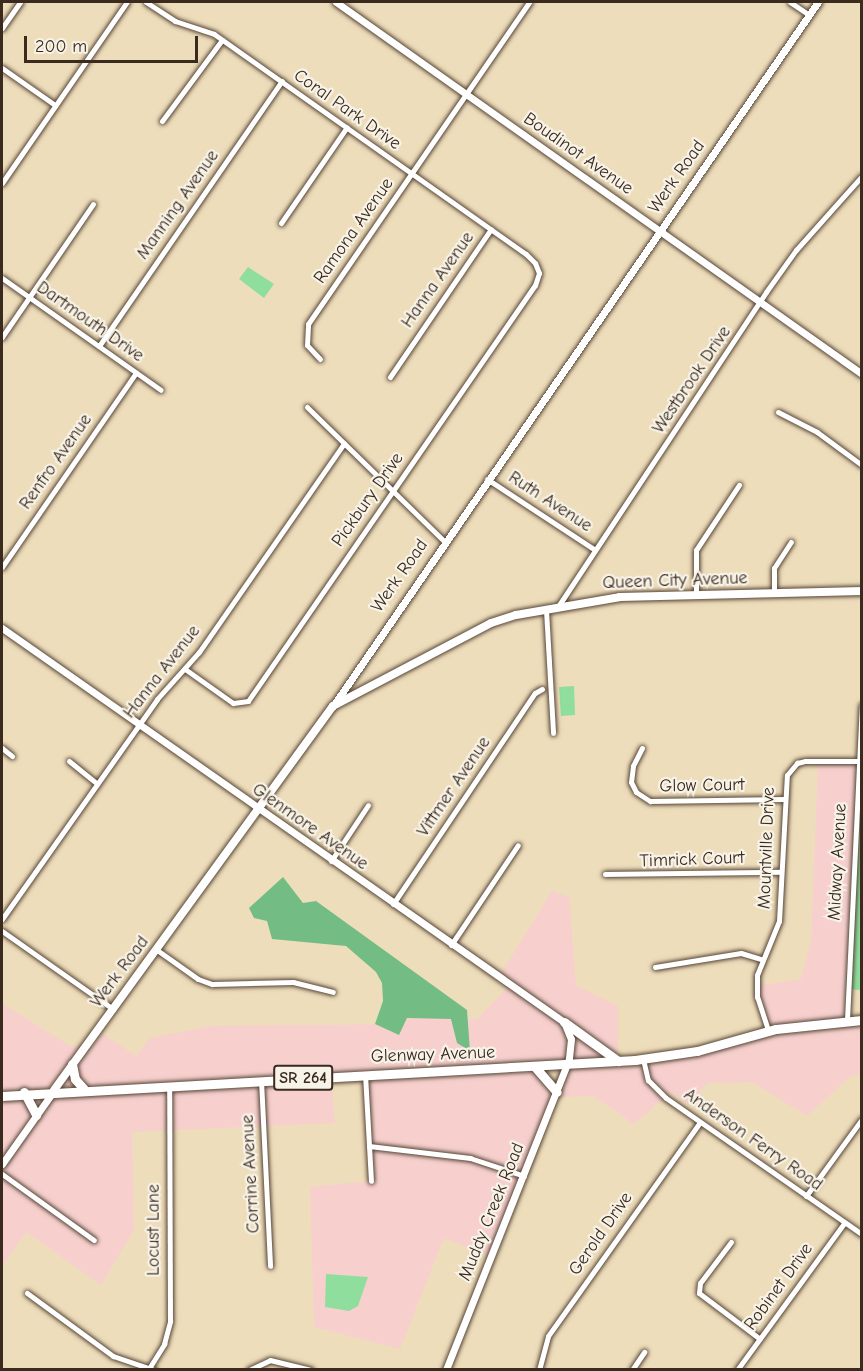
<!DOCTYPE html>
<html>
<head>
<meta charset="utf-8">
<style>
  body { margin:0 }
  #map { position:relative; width:863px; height:1371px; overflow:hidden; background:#edb; font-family:"Comic Neue",sans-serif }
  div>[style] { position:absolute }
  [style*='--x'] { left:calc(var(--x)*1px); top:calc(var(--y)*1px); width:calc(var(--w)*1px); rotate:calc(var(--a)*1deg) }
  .built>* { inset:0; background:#f7d0ce }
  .green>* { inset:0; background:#8fde9d }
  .forest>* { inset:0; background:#73bd84 }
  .roads { filter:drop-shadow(0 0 2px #564536) drop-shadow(0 0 2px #564536) }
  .minor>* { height:5px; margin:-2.5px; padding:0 2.5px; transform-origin:2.5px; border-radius:2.5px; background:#fff }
  .tertiary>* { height:7px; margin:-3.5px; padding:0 3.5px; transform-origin:3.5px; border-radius:3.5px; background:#fff }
  .secondary>* { height:8px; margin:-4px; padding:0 4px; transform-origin:4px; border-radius:4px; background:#fff }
  .primary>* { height:9px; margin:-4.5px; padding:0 4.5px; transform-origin:4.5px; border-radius:4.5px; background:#fff }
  span { translate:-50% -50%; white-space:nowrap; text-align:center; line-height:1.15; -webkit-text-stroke:4.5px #f7f3e8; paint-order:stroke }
  .shield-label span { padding:2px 4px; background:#f7f3e8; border:2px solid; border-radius:4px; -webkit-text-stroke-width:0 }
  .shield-label { font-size:16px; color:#3b2a1e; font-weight:700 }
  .street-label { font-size:18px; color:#3b2a1e }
  .frame { position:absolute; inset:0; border:3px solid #3b2a1e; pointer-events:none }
  .scale { position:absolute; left:24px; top:36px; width:174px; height:27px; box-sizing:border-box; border:3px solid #3b2a1e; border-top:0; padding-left:8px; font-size:18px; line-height:21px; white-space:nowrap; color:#3b2a1e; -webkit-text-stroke:4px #f7f3e8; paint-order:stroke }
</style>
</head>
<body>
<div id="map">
  <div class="built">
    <div style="clip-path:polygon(evenodd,818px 761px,859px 761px,846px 989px,847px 1020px,861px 1020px,861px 1075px,851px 1076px,807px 1116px,752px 1082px,708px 1083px,688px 1104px,671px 1092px,634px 1124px,593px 1096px,555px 1097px,491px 1257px,444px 1238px,400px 1349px,314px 1327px,310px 1187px,371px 1181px,365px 1075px,331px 1076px,335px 1123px,132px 1132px,134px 1230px,101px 1285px,26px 1232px,2px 1267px,2px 1003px,70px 1046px,93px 1046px,103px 1034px,136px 1056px,150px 1038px,211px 1026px,406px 1024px,407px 1018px,477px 1019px,509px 986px,498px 978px,552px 891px,569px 897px,576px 985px,618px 1006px,618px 1061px,670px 1056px,767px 1030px,756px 986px,801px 979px,811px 941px,818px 761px,566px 1066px,557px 1091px,535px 1068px,566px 1066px)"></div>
  </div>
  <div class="green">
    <div style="clip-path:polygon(248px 267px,274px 284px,264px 298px,239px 279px)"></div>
    <div style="clip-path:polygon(574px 686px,575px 715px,561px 716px,559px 687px)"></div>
    <div style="clip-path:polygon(861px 705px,861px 990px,846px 989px)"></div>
    <div style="clip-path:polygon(326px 1274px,368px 1277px,358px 1306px,349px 1311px,325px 1307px)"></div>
  </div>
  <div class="forest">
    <div style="clip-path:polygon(283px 877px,303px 903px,316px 901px,467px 1010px,470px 1051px,457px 1043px,451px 1019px,407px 1018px,399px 1035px,375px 1024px,383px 1001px,382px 983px,376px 972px,346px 946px,272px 939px,267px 921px,254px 918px,249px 908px)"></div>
  </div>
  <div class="roads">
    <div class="minor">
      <div style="--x:146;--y:2;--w:35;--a:33"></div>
      <div style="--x:175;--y:21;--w:41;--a:18.4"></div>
      <div style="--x:214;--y:34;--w:382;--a:35.2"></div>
      <div style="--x:526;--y:254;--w:13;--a:45"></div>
      <div style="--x:535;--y:263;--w:11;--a:68"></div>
      <div style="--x:539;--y:273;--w:13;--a:108"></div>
      <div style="--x:535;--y:285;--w:505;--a:124.6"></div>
      <div style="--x:248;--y:701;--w:15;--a:172"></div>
      <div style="--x:233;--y:703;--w:59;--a:-144.7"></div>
      <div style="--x:790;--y:2;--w:23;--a:34"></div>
      <div style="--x:2;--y:28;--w:32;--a:-55"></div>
      <div style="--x:2;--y:68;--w:65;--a:34.9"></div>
      <div style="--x:162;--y:121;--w:101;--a:-53.5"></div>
      <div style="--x:2;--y:183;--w:220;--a:-55.4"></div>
      <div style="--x:281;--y:223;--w:116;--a:-55.5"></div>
      <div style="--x:2;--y:278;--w:194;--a:35.2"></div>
      <div style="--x:2;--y:337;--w:161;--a:-55.6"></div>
      <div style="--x:99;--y:346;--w:322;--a:-55.4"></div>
      <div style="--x:320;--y:359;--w:19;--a:-133"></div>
      <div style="--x:307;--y:345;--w:21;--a:-87"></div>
      <div style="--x:308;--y:324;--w:391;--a:-55.5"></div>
      <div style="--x:390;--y:377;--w:179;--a:-55.7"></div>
      <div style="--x:307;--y:407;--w:192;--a:44.4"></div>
      <div style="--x:778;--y:412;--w:44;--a:27.1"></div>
      <div style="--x:817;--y:432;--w:56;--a:36.3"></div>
      <div style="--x:487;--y:479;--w:129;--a:33.3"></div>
      <div style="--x:2;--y:567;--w:236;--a:-55.4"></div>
      <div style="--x:774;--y:593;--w:25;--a:-90"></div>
      <div style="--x:774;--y:568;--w:31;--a:-57"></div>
      <div style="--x:696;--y:595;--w:45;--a:-90"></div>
      <div style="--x:696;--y:550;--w:78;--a:-56.5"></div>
      <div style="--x:557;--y:608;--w:379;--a:-56.5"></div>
      <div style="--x:766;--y:292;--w:52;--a:-54.5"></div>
      <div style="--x:796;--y:250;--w:99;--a:-48.3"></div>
      <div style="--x:546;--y:610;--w:123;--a:86.7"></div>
      <div style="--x:2;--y:748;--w:13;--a:39"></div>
      <div style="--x:642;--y:748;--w:20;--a:117"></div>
      <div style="--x:633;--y:766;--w:16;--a:97"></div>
      <div style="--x:631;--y:782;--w:11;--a:63"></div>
      <div style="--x:636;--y:792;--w:17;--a:33"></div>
      <div style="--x:650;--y:801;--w:134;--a:-0.9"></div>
      <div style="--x:69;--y:761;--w:36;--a:39"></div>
      <div style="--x:331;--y:861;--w:67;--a:-56.5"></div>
      <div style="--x:605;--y:874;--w:175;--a:-0.7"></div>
      <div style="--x:393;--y:904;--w:254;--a:-56.1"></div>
      <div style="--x:535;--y:693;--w:8;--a:-30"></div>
      <div style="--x:2;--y:919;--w:269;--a:-54.8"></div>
      <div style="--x:157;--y:699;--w:63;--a:-48.2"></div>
      <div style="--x:199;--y:652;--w:254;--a:-55.2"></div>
      <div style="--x:2;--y:931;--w:136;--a:35.1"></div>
      <div style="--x:451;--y:945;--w:120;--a:-56.2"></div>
      <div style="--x:157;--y:950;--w:50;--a:35.3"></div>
      <div style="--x:198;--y:979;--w:15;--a:20"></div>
      <div style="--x:212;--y:984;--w:81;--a:-1.4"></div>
      <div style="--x:293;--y:982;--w:41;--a:14"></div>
      <div style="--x:655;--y:967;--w:87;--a:-9.2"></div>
      <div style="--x:741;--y:953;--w:21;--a:17"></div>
      <div style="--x:847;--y:1020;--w:315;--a:-87.3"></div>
      <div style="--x:768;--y:1030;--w:35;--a:-108"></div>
      <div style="--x:757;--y:997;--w:22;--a:-90"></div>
      <div style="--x:757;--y:975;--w:58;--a:-67.8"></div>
      <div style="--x:779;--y:921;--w:146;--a:-86.9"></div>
      <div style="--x:787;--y:775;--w:16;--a:-50"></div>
      <div style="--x:797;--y:763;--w:8;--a:-14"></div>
      <div style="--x:805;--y:761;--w:54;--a:0"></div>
      <div style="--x:643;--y:1059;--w:22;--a:77"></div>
      <div style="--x:648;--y:1080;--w:25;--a:45"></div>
      <div style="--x:666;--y:1098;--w:239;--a:34.8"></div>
      <div style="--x:365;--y:1074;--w:107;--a:86.8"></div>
      <div style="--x:261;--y:1080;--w:186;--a:87.2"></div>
      <div style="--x:369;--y:1146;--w:102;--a:6.8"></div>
      <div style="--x:470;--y:1158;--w:57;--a:18.4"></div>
      <div style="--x:2;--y:1174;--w:113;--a:35.7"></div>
      <div style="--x:806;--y:1196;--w:95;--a:-54"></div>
      <div style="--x:731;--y:1242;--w:51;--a:127.1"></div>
      <div style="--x:700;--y:1283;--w:10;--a:96"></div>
      <div style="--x:699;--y:1293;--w:76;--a:37"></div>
      <div style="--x:27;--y:1293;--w:107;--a:36.2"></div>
      <div style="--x:113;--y:1356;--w:43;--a:18.9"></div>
      <div style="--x:148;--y:1370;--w:31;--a:-58"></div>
      <div style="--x:164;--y:1344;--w:24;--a:-75"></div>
      <div style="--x:170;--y:1321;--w:235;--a:-90.2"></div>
      <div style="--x:249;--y:1370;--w:23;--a:-25"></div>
      <div style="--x:270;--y:1360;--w:42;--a:13.7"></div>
      <div style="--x:539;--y:1370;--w:35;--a:-75"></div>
      <div style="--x:548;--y:1336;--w:262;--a:-54.6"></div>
      <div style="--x:632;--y:1370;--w:22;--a:-56"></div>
      <div style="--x:737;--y:1370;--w:182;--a:-53.9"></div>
    </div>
    <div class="tertiary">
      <div style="--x:336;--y:2;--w:644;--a:35.27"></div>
      <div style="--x:2;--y:628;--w:686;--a:35.03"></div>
      <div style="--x:564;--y:1022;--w:18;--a:68"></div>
      <div style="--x:571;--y:1039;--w:20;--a:96"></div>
      <div style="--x:569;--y:1059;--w:334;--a:111.6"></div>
      <div style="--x:333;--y:706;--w:855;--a:-55.44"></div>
      <div style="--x:2;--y:1164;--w:87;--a:-54.8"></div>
    </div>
    <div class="secondary">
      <div style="--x:54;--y:1090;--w:475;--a:-54"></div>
      <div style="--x:333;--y:706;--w:178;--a:-27.7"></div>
      <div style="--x:491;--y:623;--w:26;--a:-18"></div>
      <div style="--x:516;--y:615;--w:106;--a:-9.8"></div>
      <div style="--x:620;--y:597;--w:242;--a:-1.4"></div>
    </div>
    <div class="primary">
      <div style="--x:564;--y:1022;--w:67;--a:35.8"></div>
      <div style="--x:72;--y:1064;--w:15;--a:79"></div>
      <div style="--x:75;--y:1079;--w:13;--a:48"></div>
      <div style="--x:535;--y:1067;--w:33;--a:49"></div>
      <div style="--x:24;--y:1092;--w:26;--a:62"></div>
      <div style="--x:2;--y:1096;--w:634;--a:-3.26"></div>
      <div style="--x:635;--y:1060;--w:63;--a:-8.3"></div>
      <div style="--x:697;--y:1051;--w:82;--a:-15.6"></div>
      <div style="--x:776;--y:1029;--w:86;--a:-6"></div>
    </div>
  </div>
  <div class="shield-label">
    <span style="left:303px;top:1078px">SR 264</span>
  </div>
  <div class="street-label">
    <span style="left:347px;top:110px;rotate:35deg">Coral Park Drive</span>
    <span style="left:578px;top:154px;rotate:35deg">Boudinot Avenue</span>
    <span style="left:677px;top:177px;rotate:-55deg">Werk Road</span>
    <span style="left:178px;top:205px;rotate:-55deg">Manning Avenue</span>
    <span style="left:354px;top:231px;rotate:-55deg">Ramona Avenue</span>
    <span style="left:438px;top:280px;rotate:-55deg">Hanna Avenue</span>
    <span style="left:90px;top:322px;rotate:35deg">Dartmouth Drive</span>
    <span style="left:692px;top:380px;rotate:-56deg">Westbrook Drive</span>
    <span style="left:56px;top:462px;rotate:-55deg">Renfro Avenue</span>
    <span style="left:368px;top:500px;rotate:-55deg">Pickbury Drive</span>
    <span style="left:550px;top:502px;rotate:33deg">Ruth Avenue</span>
    <span style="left:400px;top:576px;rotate:-55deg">Werk Road</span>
    <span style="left:675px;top:581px;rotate:-2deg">Queen City Avenue</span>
    <span style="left:162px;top:672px;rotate:-52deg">Hanna Avenue</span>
    <span style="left:702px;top:786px;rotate:-1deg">Glow Court</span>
    <span style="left:454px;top:787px;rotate:-56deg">Vittmer Avenue</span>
    <span style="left:310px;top:827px;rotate:35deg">Glenmore Avenue</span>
    <span style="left:767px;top:848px;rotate:-88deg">Mountville Drive</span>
    <span style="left:692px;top:860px;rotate:-2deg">Timrick Court</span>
    <span style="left:838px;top:862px;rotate:-87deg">Midway Avenue</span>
    <span style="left:120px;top:972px;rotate:-53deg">Werk Road</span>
    <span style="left:433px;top:1055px;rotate:-2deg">Glenway Avenue</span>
    <span style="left:753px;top:1140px;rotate:35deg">Anderson Ferry Road</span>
    <span style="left:251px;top:1174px;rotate:-93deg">Corrine Avenue</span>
    <span style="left:492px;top:1212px;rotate:-68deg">Muddy Creek Road</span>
    <span style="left:154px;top:1230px;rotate:-90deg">Locust Lane</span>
    <span style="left:601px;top:1234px;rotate:-55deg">Gerold Drive</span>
    <span style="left:779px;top:1287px;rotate:-54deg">Robinet Drive</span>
  </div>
  <div class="frame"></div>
  <div class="scale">200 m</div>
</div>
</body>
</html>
